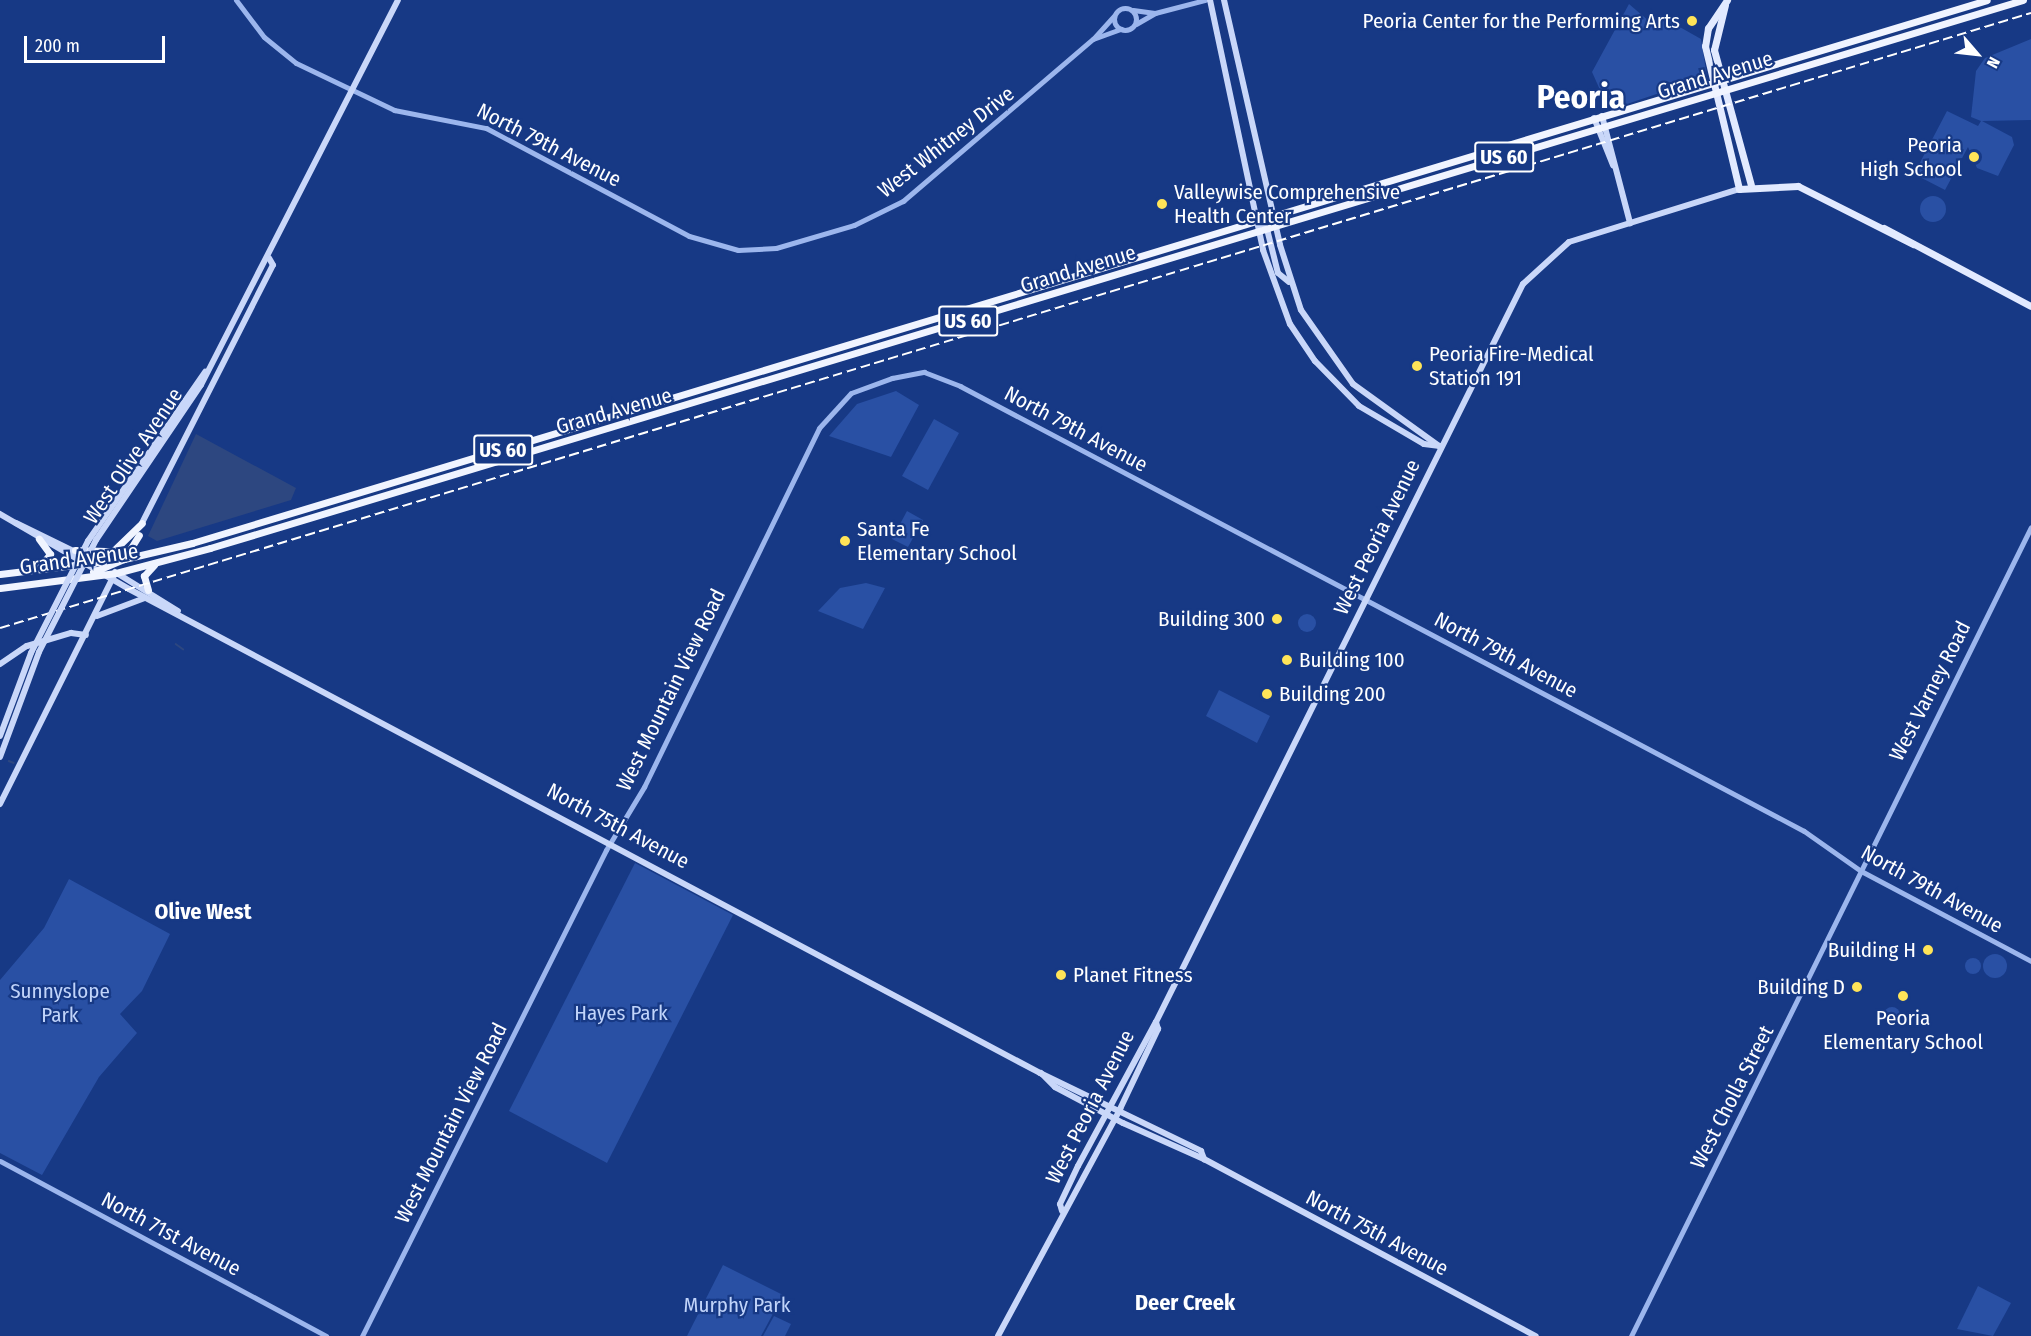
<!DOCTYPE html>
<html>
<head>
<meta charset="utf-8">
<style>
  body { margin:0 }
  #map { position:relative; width:2031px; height:1336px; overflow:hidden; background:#173985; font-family:"Fira Sans Condensed",sans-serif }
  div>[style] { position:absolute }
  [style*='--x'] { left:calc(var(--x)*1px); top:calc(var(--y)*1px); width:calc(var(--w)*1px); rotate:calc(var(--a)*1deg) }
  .green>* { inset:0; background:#2950a4 }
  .round { border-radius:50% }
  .water>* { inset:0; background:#2d4780 }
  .stream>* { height:1.5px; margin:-0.75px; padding:0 0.75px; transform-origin:0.75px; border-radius:0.75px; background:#2d4780 }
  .tertiary>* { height:5px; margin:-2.5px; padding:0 2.5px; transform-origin:2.5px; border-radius:2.5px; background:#9cb6ed }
  .tertiary>.ring { margin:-2.5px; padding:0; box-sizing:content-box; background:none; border:5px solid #9cb6ed; border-radius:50% }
  .secondary>* { height:6px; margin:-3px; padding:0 3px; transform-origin:3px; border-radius:3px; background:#c9d7f9 }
  .primary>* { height:7px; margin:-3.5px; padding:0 3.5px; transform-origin:3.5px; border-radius:3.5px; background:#e2eaff }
  .trunk>* { height:7px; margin:-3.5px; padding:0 3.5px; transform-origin:3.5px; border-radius:3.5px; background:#f0f4ff }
  .rail>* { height:1.5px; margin-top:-0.75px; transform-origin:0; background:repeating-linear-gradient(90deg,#fff 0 10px,transparent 0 14.5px) }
  .secondary-bridge>* { height:6px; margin:-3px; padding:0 3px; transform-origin:3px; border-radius:3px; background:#c9d7f9 }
  .dots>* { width:16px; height:16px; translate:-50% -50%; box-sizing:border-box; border:3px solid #173985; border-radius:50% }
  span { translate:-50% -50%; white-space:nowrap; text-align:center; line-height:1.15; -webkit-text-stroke:4.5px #173985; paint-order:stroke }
  .shield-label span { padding:2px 4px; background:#173985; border:2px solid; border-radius:4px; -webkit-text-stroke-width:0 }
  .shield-label { font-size:20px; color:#fff; font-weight:700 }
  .poi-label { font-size:21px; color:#fff }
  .right { translate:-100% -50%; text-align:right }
  .left { translate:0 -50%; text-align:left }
  .street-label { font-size:21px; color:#fff }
  .park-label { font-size:21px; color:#c1d4fa }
  .neighbourhood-label { font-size:22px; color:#fff; font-weight:700 }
  .town-label { font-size:33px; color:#fff; font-weight:700 }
  .north { position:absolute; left:1947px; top:24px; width:60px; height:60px; -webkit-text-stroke:4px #173985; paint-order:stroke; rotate:118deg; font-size:16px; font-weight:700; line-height:24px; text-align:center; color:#fff }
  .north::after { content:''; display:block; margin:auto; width:21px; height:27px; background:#fff; clip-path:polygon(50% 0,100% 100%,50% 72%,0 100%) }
  .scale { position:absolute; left:24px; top:36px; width:141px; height:27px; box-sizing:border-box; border:3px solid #fff; border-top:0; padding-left:8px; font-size:18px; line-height:21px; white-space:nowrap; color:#fff; -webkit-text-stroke:4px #173985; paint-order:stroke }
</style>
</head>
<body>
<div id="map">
  <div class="green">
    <div style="clip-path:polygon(1629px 4px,1650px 22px,1662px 17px,1701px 39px,1707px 77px,1615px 108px,1605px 101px,1592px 72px)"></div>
    <div style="clip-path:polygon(2031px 39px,2031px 120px,1982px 121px,2012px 137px,2014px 145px,1998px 176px,1977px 168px,1968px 147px,1945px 190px,1914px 174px,1947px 111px,1978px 126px,1981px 121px,1971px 117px,1976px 71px,1985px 58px)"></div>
    <div class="round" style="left:1920px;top:196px;width:26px;height:26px"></div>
    <div style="clip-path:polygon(896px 391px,919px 405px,891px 457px,829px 436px,857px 404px)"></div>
    <div style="clip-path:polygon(934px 419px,959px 433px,928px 490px,902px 476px)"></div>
    <div style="clip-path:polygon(907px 511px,923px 520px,908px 547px,892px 539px)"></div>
    <div style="clip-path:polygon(866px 583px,885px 588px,863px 629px,818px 611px,840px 588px)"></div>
    <div class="round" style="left:1298px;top:614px;width:18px;height:18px"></div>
    <div style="clip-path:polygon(1219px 690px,1270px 716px,1257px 743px,1206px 716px)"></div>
    <div style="clip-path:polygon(635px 863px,733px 915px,607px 1163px,509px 1111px)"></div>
    <div style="clip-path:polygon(69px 879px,170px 934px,142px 991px,120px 1014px,137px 1033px,99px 1077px,42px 1175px,0 1153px,0 980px,44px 928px)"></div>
    <div class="round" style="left:1983px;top:954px;width:24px;height:24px"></div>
    <div class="round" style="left:1965px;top:958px;width:16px;height:16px"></div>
    <div class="round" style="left:1884px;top:1007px;width:16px;height:16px"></div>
    <div style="clip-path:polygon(723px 1265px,783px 1295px,761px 1336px,687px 1336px)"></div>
    <div style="clip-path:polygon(1978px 1286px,2011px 1303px,1993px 1336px,1957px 1329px)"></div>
    <div style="clip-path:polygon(774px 1316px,791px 1324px,785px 1336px,763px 1336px)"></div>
  </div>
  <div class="water">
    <div style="clip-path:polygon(196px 434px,296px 488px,291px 500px,157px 541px,148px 536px)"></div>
  </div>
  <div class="stream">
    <div style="--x:176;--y:644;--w:9;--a:36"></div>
    <div style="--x:9;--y:761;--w:5;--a:22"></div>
  </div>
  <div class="tertiary">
    <div style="--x:236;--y:0;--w:46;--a:52.9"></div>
    <div style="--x:264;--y:37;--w:41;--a:39.1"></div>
    <div style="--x:296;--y:63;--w:109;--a:25.6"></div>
    <div style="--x:394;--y:110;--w:94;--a:11.1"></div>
    <div style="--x:486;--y:128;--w:230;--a:28"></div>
    <div style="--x:689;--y:236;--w:51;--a:15.9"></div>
    <div style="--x:738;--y:250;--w:38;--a:-3"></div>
    <div style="--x:776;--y:248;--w:81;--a:-16.4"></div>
    <div style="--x:854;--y:225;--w:55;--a:-26.1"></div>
    <div style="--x:903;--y:201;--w:250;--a:-40.5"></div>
    <div style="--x:1093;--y:39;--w:30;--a:-20"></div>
    <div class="ring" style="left:1114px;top:8px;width:17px;height:17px"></div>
    <div style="--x:1133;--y:10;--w:22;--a:8"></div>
    <div style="--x:1155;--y:13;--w:52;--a:-14.6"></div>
    <div style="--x:1136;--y:24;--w:22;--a:-30"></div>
    <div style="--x:1094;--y:38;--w:30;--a:-48"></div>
    <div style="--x:0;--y:1161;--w:370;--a:28.2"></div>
    <div style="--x:362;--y:1336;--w:544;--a:-63.34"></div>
    <div style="--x:606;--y:850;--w:74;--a:-58.9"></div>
    <div style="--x:644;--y:787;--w:399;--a:-64"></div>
    <div style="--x:819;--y:428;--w:47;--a:-47.6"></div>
    <div style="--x:851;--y:393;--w:44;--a:-20.1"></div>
    <div style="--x:892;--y:378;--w:33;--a:-11"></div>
    <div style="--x:924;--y:372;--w:39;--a:21"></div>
    <div style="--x:960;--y:386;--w:954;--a:27.8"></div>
    <div style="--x:1804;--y:831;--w:70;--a:35.1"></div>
    <div style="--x:1861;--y:871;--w:192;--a:27.9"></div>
    <div style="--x:1631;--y:1336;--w:902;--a:-63.69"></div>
  </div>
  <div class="secondary">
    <div style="--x:1210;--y:0;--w:256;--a:78"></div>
    <div style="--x:1263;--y:250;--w:79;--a:70"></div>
    <div style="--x:1290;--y:324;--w:45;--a:56"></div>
    <div style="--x:1315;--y:361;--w:63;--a:45.6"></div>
    <div style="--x:1359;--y:406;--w:75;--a:30.3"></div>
    <div style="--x:1424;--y:444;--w:16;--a:7"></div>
    <div style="--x:1224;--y:0;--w:251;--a:77.1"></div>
    <div style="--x:1280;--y:245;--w:68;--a:72.1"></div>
    <div style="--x:1301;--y:310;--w:90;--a:54.9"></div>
    <div style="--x:1353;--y:384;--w:106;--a:35.8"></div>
    <div style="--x:1602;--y:116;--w:111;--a:75.3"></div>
    <div style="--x:1594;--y:118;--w:51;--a:68"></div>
    <div style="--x:1257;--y:219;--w:14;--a:45"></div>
    <div style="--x:1267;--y:229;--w:45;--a:76"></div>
    <div style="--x:1278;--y:273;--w:14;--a:39"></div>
    <div style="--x:0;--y:514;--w:149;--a:30.2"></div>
    <div style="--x:129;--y:589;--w:1032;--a:27.98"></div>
    <div style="--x:1040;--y:1073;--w:179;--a:25.8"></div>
    <div style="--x:1201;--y:1151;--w:9;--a:69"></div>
    <div style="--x:16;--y:523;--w:91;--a:26"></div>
    <div style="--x:142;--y:523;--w:289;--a:-63.1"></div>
    <div style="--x:273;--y:265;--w:8;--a:-120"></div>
    <div style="--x:96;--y:540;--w:187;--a:-55.9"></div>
    <div style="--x:201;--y:385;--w:432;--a:-62.9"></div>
    <div style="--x:88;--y:541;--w:206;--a:-55.3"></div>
    <div style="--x:115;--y:572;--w:74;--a:31.8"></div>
    <div style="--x:97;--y:616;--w:51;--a:-20.6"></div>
    <div style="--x:0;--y:664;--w:32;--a:-34"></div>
    <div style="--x:27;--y:646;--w:46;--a:-16.5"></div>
    <div style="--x:71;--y:633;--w:15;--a:8"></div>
    <div style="--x:0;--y:736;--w:89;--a:-69.5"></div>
    <div style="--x:0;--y:757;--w:112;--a:-69.6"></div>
    <div style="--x:0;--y:804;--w:254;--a:-63.5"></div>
    <div style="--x:1041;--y:1073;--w:20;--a:45"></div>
    <div style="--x:1055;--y:1087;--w:77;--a:27.9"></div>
    <div style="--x:1123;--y:1123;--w:89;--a:24"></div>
    <div style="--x:1204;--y:1159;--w:376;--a:28.1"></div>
    <div style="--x:1062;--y:1211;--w:7;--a:-106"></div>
    <div style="--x:1060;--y:1204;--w:42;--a:-64.7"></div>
    <div style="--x:1078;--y:1166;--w:164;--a:-61.6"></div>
    <div style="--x:1156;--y:1022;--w:824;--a:-63.56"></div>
    <div style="--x:1523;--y:284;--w:62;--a:-42.4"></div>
    <div style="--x:1569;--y:242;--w:178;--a:-17.3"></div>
    <div style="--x:998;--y:1336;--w:258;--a:-61.7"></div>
    <div style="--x:1120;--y:1109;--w:89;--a:-64.6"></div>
    <div style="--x:1158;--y:1029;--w:7;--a:-106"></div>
  </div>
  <div class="primary">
    <div style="--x:1727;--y:0;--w:34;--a:124"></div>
    <div style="--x:1708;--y:28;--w:18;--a:99"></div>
    <div style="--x:1705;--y:46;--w:147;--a:76.6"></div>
    <div style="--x:1739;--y:189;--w:59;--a:-2.9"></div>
    <div style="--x:1798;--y:186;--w:129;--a:26.8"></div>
    <div style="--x:1725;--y:5;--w:46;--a:103.7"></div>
    <div style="--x:1714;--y:50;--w:140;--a:74.7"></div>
    <div style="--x:1884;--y:228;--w:166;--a:28"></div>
  </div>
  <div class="trunk">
    <div style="--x:75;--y:550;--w:38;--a:2"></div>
    <div style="--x:113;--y:551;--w:40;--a:-44"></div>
    <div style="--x:39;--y:568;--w:18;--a:-52"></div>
    <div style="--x:50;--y:554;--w:19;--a:-126"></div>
    <div style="--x:93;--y:572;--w:34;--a:-23"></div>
    <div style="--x:124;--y:559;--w:28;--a:-58"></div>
    <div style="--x:0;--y:574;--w:125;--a:-6.9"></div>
    <div style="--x:124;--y:559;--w:70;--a:-13.2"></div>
    <div style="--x:192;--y:543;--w:1875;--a:-16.83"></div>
    <div style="--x:0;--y:588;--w:117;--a:-7.4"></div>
    <div style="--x:116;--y:573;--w:97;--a:-14.9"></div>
    <div style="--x:210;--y:548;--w:1894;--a:-16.82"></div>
    <div style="--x:148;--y:590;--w:15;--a:-106"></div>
    <div style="--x:144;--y:576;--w:15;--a:-48"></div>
  </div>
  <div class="rail">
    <div style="--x:0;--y:628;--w:2122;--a:-16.85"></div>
  </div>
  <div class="secondary-bridge">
    <div style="--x:39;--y:652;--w:126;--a:-63"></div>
    <div style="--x:31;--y:653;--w:126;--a:-63"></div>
  </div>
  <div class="dots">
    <div style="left:1692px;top:21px;background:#ffe458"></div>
    <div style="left:1974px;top:157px;background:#ffe458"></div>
    <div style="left:1162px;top:204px;background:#ffe458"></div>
    <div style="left:1417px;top:366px;background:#ffe458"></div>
    <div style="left:845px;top:541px;background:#ffe458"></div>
    <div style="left:1277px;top:619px;background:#ffe458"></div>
    <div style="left:1287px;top:660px;background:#ffe458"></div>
    <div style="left:1267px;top:694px;background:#ffe458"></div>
    <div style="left:1928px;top:950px;background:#ffe458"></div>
    <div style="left:1061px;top:975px;background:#ffe458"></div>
    <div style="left:1857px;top:987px;background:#ffe458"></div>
    <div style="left:1903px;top:996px;background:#ffe458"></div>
  </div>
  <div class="shield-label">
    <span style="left:1504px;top:157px">US 60</span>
    <span style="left:968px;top:321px">US 60</span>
    <span style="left:503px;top:450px">US 60</span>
  </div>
  <div class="poi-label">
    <span class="right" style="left:1680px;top:21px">Peoria Center for the Performing Arts</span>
    <span class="right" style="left:1962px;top:157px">Peoria<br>High School</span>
    <span class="left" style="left:1174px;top:204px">Valleywise Comprehensive<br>Health Center</span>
    <span class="left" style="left:1429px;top:366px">Peoria Fire-Medical<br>Station 191</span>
    <span class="left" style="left:857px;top:541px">Santa Fe<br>Elementary School</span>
    <span class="right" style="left:1265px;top:619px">Building 300</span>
    <span class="left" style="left:1299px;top:660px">Building 100</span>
    <span class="left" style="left:1279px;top:694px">Building 200</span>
    <span class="right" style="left:1916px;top:950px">Building H</span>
    <span class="left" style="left:1073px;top:975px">Planet Fitness</span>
    <span class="right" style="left:1845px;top:987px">Building D</span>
    <span style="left:1903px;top:1030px">Peoria<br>Elementary School</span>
  </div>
  <div class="street-label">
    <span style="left:1715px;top:75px;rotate:-17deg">Grand Avenue</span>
    <span style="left:946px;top:142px;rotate:-38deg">West Whitney Drive</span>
    <span style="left:549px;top:145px;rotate:27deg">North 79th Avenue</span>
    <span style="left:1078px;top:269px;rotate:-17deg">Grand Avenue</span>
    <span style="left:614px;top:411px;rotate:-16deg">Grand Avenue</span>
    <span style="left:1076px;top:429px;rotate:28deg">North 79th Avenue</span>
    <span style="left:133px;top:456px;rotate:-56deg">West Olive Avenue</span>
    <span style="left:1377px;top:537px;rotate:-64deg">West Peoria Avenue</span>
    <span style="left:79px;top:559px;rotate:-8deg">Grand Avenue</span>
    <span style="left:1506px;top:655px;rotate:28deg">North 79th Avenue</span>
    <span style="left:671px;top:690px;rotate:-64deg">West Mountain View Road</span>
    <span style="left:1930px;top:691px;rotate:-63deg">West Varney Road</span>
    <span style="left:618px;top:826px;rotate:28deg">North 75th Avenue</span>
    <span style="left:1932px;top:889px;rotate:29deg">North 79th Avenue</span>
    <span style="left:1732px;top:1097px;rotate:-63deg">West Cholla Street</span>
    <span style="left:1090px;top:1107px;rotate:-63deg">West Peoria Avenue</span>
    <span style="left:451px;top:1123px;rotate:-63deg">West Mountain View Road</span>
    <span style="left:1377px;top:1233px;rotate:28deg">North 75th Avenue</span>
    <span style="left:171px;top:1234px;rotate:28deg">North 71st Avenue</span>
  </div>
  <div class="park-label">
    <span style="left:60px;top:1003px">Sunnyslope<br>Park</span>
    <span style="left:621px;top:1013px">Hayes Park</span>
    <span style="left:737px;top:1305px">Murphy Park</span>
  </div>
  <div class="neighbourhood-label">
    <span style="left:203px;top:912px">Olive West</span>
    <span style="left:1185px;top:1303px">Deer Creek</span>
  </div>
  <div class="town-label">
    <span style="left:1581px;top:98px">Peoria</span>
  </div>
  <div class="north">N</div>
  <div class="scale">200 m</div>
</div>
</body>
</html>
